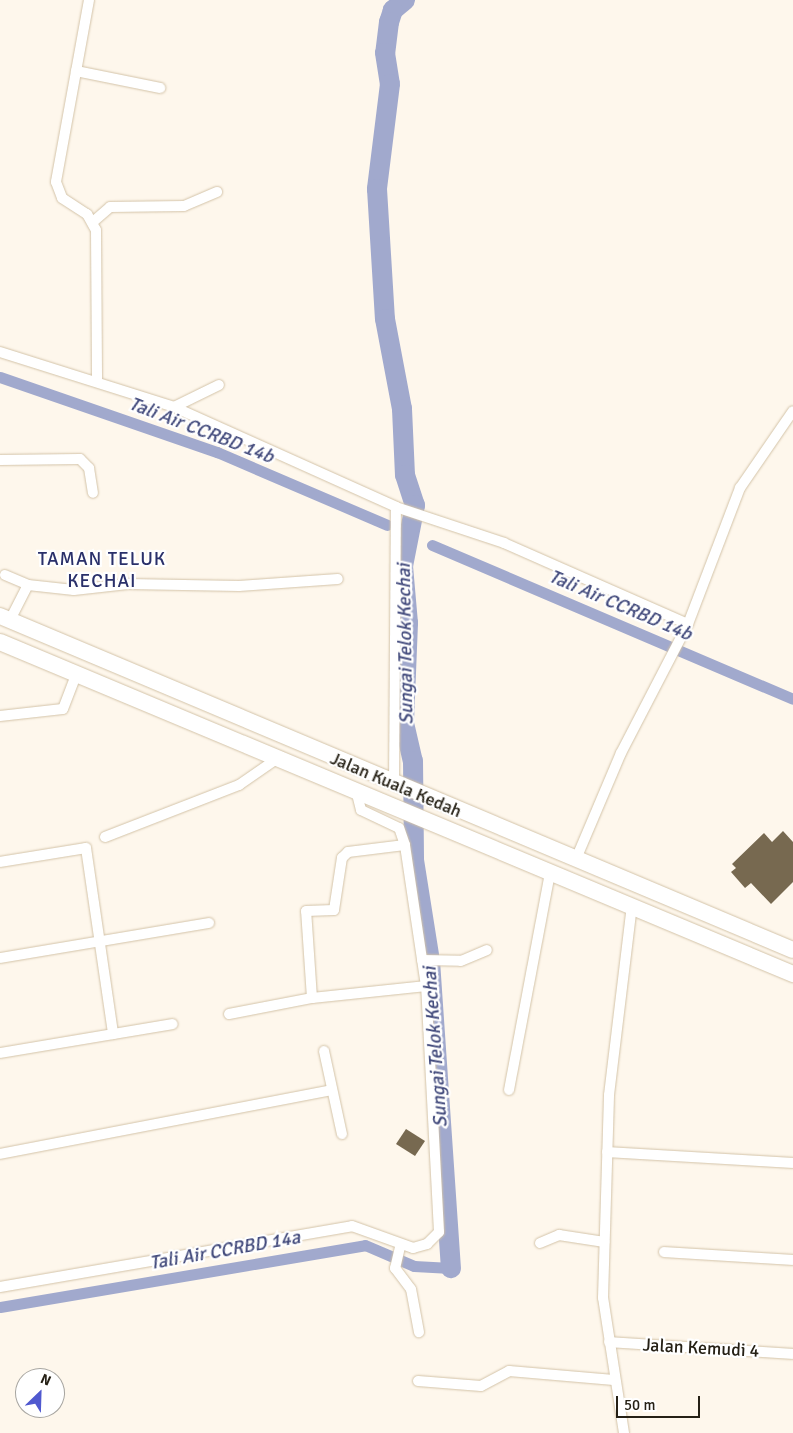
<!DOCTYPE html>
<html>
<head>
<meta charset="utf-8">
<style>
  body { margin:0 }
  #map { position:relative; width:793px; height:1433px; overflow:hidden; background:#fef7ec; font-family:Signika,sans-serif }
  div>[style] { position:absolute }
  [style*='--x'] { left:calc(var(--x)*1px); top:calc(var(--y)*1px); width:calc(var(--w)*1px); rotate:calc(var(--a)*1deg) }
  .canal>* { height:11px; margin:-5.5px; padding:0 5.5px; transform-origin:5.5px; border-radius:5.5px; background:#a1a9cd }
  .river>* { height:20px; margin:-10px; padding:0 10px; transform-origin:10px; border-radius:10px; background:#a1a9cd }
  .building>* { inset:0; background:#776950 }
  .roads { filter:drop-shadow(0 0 1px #d3c3a8) drop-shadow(0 0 1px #d3c3a8) }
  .minor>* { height:10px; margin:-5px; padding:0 5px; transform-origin:5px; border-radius:5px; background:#fff }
  .primary>* { height:16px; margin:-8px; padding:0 8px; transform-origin:8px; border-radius:8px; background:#fff }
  span { translate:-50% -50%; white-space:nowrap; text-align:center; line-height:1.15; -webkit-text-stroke:4.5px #fff; paint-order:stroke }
  .street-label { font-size:18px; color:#252015 }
  .water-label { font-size:19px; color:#41497b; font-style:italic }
  .neighbourhood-label { font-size:19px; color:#2a306a; letter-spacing:1px }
  .north { position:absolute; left:15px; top:1368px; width:50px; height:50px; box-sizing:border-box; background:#fff; border:1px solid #a8a6a1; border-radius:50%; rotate:24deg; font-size:14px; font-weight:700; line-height:20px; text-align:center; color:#252015 }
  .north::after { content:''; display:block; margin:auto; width:18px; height:22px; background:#5059cf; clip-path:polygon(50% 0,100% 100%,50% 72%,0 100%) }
  .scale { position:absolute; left:616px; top:1396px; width:84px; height:22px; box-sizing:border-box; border:2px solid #252015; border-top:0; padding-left:6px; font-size:15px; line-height:18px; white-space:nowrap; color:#252015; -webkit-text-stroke:4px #fff; paint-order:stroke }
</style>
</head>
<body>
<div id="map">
  <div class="canal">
    <div style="--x:0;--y:377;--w:230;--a:19.1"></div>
    <div style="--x:217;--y:452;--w:185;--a:23.2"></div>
    <div style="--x:432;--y:545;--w:392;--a:23.1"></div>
    <div style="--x:0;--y:1307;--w:370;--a:-9.6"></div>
    <div style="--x:365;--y:1245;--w:53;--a:23.2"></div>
    <div style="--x:414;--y:1266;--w:37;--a:3"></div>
  </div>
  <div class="river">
    <div style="--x:405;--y:0;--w:16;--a:140"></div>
    <div style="--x:393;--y:10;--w:13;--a:108"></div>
    <div style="--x:389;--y:22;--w:31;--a:97"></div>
    <div style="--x:385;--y:53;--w:31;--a:81"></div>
    <div style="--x:390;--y:84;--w:106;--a:97.1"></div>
    <div style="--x:377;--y:189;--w:130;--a:86.5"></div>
    <div style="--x:385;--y:319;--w:92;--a:79.3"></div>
    <div style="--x:402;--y:409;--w:66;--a:87.4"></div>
    <div style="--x:405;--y:475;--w:32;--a:72"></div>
    <div style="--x:415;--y:505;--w:62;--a:101.1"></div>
    <div style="--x:403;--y:566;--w:57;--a:85"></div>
    <div style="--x:408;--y:623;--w:100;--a:92.3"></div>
    <div style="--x:404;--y:723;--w:39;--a:77"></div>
    <div style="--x:413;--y:761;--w:99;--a:89.4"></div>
    <div style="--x:414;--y:860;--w:102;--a:81"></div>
    <div style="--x:430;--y:961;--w:308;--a:86.1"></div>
  </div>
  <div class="building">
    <div style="clip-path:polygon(783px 831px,793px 842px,793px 882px,771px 904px,751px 883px,745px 888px,731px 872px,736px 868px,732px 864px,764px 833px,772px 842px)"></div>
    <div style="clip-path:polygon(406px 1129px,425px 1141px,415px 1156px,396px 1144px)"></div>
  </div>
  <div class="roads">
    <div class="minor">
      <div style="--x:89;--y:0;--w:185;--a:100.3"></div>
      <div style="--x:56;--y:182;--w:17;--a:69"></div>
      <div style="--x:62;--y:198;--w:30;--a:33"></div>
      <div style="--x:87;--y:214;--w:18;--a:61"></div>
      <div style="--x:96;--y:230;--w:151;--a:89.6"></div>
      <div style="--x:76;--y:71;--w:86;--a:11.4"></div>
      <div style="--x:94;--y:221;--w:21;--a:-41"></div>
      <div style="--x:110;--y:207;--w:74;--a:-0.8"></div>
      <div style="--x:184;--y:206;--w:36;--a:-23"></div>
      <div style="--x:0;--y:352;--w:182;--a:17.5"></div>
      <div style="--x:174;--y:407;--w:243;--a:24.2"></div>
      <div style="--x:396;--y:507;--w:114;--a:18.4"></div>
      <div style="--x:504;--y:543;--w:201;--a:23.8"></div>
      <div style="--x:174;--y:407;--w:50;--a:-26.1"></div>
      <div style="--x:0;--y:460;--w:80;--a:-0.7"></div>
      <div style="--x:80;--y:459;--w:13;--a:45"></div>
      <div style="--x:89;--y:468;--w:25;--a:81"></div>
      <div style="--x:5;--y:575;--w:25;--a:23"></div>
      <div style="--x:28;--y:585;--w:46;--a:6.2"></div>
      <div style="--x:74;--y:590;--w:54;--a:-6.3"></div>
      <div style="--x:128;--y:584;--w:111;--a:1"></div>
      <div style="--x:239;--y:586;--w:99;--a:-4"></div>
      <div style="--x:10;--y:620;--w:39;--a:-63"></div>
      <div style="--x:0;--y:716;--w:63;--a:-6.3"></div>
      <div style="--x:63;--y:709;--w:40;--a:-69"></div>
      <div style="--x:394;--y:783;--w:276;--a:-89.6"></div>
      <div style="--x:105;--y:837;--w:144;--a:-21.2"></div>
      <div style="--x:239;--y:785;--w:47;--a:-34.7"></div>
      <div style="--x:576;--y:859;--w:115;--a:-67"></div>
      <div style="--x:621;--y:753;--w:145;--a:-62.6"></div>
      <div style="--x:688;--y:624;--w:146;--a:-69.1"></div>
      <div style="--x:740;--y:488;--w:93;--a:-55.5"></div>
      <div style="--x:0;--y:862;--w:87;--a:-9.2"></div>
      <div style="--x:86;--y:848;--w:188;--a:81.7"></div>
      <div style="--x:0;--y:958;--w:212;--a:-9.5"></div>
      <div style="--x:422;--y:960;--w:39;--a:1"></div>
      <div style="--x:461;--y:961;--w:28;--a:-23"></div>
      <div style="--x:312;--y:998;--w:87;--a:-93.9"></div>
      <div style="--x:306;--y:911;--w:28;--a:-2"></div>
      <div style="--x:334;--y:910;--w:53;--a:-81.3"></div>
      <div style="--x:342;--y:858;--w:8;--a:-45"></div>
      <div style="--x:348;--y:852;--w:57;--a:-7"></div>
      <div style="--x:229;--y:1014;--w:85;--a:-10.9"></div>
      <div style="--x:312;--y:998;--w:115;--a:-6"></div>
      <div style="--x:324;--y:1051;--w:85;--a:77.8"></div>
      <div style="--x:0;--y:1053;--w:175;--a:-9.5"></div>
      <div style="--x:509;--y:1090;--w:221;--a:-79.3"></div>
      <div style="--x:607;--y:1152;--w:186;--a:3.4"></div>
      <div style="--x:0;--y:1154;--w:338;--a:-10.9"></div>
      <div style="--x:540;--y:1243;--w:21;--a:-23"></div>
      <div style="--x:559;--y:1235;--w:46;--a:8.8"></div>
      <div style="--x:400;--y:1247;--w:22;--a:103"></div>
      <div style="--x:395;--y:1268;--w:26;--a:53"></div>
      <div style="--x:411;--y:1289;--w:44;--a:79.5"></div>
      <div style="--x:664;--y:1252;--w:129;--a:3.5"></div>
      <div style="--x:0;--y:1287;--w:357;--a:-9.8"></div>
      <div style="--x:352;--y:1226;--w:65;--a:19.8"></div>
      <div style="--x:413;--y:1248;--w:15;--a:-16"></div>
      <div style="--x:427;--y:1244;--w:17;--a:-45"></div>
      <div style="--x:439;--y:1232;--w:246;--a:-93"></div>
      <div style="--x:426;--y:986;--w:143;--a:-98.5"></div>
      <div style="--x:405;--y:845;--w:18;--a:-109"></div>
      <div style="--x:399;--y:828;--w:42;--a:-154.7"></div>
      <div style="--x:361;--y:810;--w:21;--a:-104"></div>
      <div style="--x:609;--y:1342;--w:184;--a:3.7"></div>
      <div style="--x:418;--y:1381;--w:63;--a:4.5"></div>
      <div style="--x:481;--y:1386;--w:32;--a:-28"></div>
      <div style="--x:509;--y:1371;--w:105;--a:4.9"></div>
      <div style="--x:624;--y:1433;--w:137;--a:-98.8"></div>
      <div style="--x:603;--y:1298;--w:203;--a:-88.3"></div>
      <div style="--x:609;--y:1095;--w:190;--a:-83.1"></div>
    </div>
    <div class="primary">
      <div style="--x:0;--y:616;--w:860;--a:22.84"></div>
      <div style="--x:0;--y:642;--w:860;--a:22.72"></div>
    </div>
  </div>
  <div class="street-label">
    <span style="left:396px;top:785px;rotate:23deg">Jalan Kuala Kedah</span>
    <span style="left:701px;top:1348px;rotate:3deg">Jalan Kemudi 4</span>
  </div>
  <div class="water-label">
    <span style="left:201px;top:431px;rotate:21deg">Tali Air CCRBD 14b</span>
    <span style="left:620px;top:606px;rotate:23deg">Tali Air CCRBD 14b</span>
    <span style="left:406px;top:644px;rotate:-91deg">Sungai Telok Kechai</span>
    <span style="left:436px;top:1047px;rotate:-94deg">Sungai Telok Kechai</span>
    <span style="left:225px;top:1251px;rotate:-10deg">Tali Air CCRBD 14a</span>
  </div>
  <div class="neighbourhood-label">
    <span style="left:102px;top:571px">TAMAN TELUK<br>KECHAI</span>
  </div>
  <div class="north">N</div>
  <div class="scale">50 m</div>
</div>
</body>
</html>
